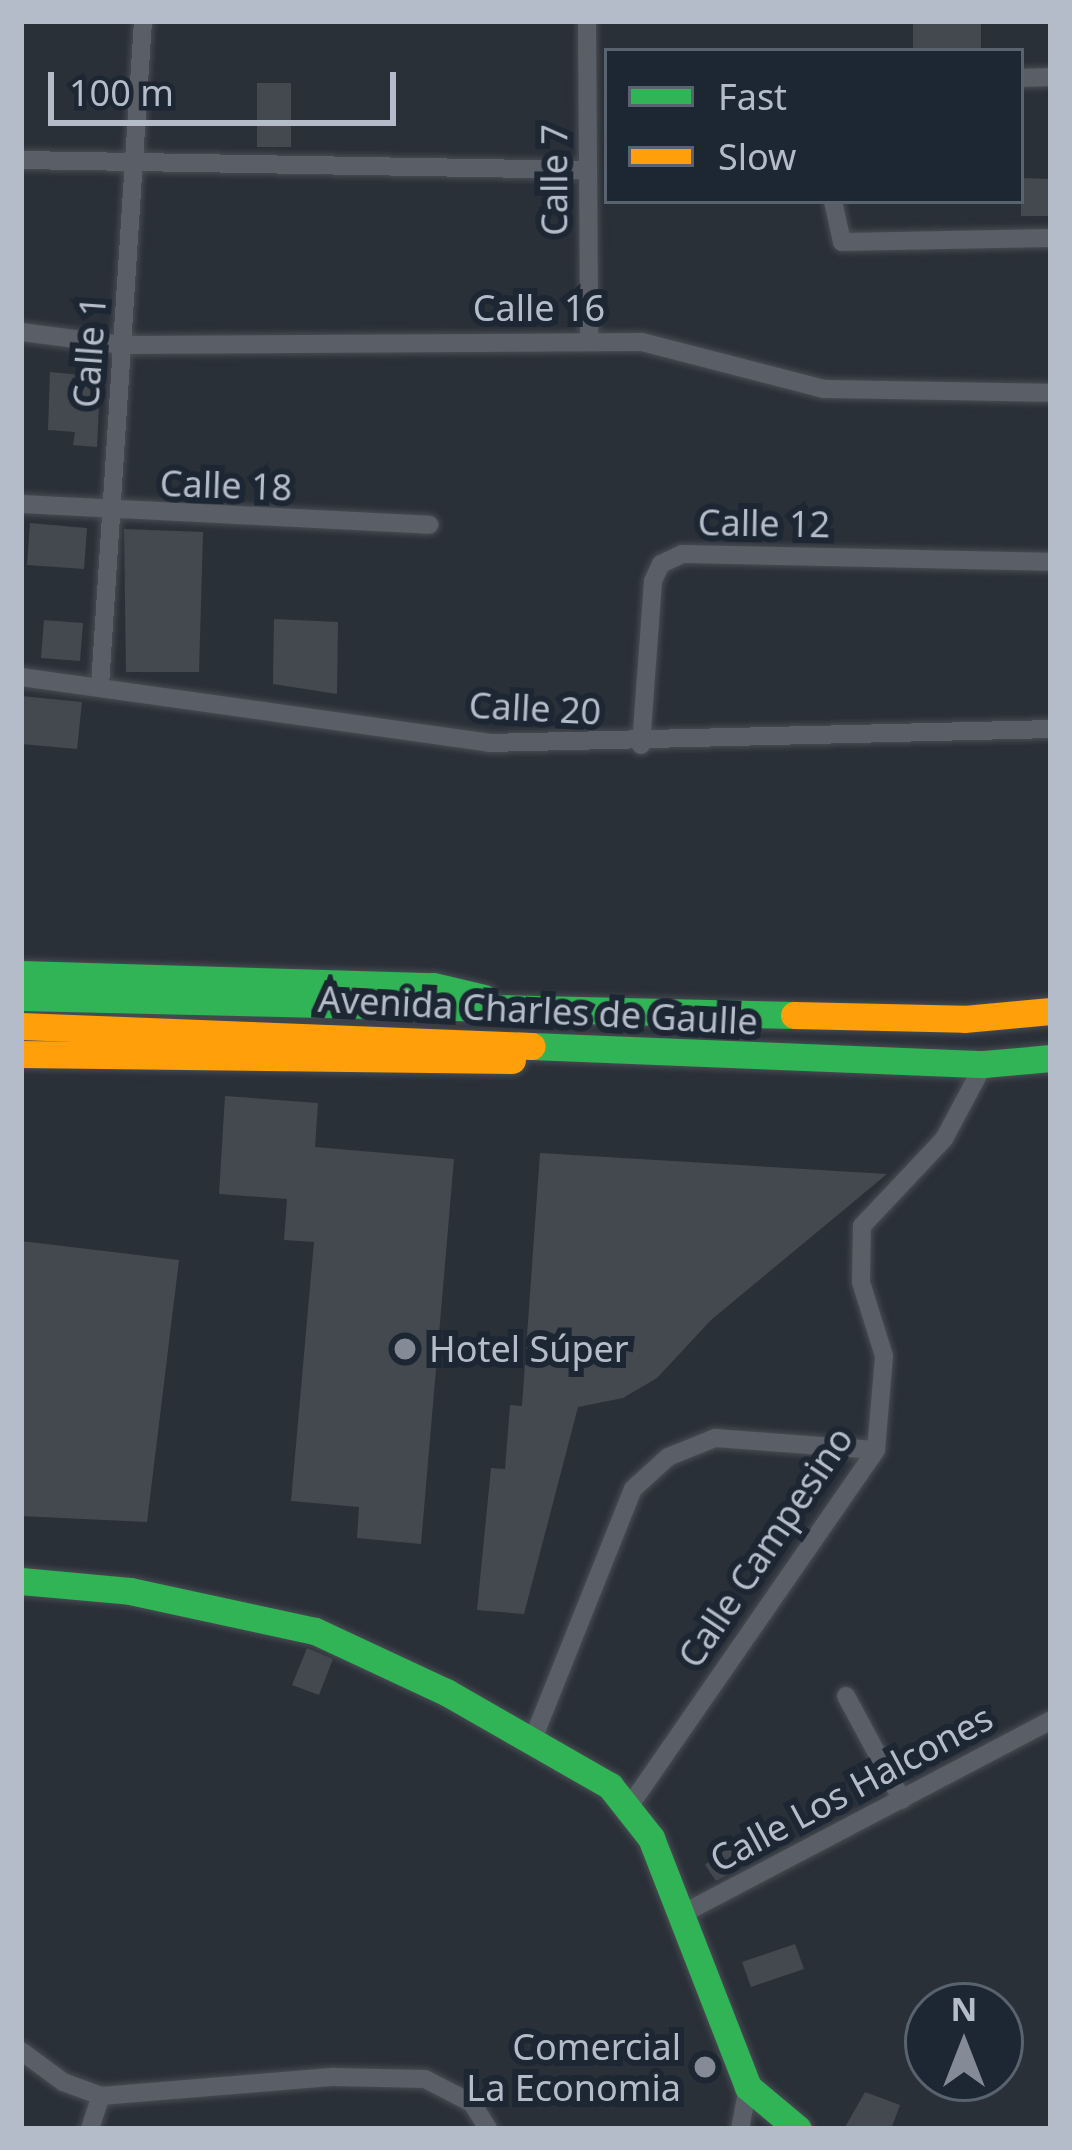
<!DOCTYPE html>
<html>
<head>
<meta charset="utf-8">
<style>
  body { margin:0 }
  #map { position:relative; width:1072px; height:2150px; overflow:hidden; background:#2a3038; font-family:"Noto Sans",sans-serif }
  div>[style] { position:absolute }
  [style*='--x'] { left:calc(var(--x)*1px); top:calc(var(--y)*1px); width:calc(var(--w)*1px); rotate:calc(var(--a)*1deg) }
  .building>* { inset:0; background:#444950 }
  .roads { filter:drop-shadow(0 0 3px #484c53) drop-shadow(0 0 3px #484c53) }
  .street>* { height:18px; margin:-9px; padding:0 9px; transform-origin:9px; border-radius:9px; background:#5a5e66 }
  .fast>* { height:27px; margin:-13.5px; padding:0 13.5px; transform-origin:13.5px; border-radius:13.5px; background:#30b455 }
  .slow>* { height:27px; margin:-13.5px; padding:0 13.5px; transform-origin:13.5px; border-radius:13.5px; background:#ff9f0a }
  .dots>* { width:33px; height:33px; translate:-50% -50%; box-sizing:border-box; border:6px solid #1d2633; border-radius:50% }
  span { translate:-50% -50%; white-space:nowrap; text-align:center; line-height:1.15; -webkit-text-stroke:12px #1d2633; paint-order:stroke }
  .street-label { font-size:36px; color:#b4bcc9 }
  .poi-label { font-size:36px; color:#b4bcc9 }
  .left { translate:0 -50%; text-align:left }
  .right { translate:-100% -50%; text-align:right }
  .frame { position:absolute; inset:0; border:24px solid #b4bcc9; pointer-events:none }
  .legend { position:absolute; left:604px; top:48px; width:420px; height:156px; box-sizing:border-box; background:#1d2633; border:3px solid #59626f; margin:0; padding:15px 21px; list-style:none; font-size:36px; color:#b4bcc9 }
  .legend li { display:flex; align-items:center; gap:24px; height:60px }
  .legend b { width:60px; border:3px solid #59626f }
  .north { position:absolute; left:904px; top:1982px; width:120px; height:120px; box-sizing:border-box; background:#1d2633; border:3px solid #59626f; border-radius:50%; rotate:0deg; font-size:33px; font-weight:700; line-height:48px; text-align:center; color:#b4bcc9 }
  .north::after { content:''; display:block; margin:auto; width:42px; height:54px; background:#848b96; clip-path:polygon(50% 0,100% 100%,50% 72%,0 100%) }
  .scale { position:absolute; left:48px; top:72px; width:348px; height:54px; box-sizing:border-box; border:6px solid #b4bcc9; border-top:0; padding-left:15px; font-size:36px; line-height:42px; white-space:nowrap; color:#b4bcc9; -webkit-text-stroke:9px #1d2633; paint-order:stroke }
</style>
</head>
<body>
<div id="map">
  <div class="building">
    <div style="clip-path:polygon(913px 21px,981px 21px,981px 51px,913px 51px)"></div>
    <div style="clip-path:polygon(257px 83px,291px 83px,291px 147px,257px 147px)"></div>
    <div style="clip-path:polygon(1021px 178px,1051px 179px,1051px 216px,1021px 216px)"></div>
    <div style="clip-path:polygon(82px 361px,101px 363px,97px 447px,73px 445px,75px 432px,48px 430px,50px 372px,81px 375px)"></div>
    <div style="clip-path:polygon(30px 523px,87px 528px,84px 569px,27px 565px)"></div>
    <div style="clip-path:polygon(124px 529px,203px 532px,199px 672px,126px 672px)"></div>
    <div style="clip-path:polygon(274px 619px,338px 622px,337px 694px,273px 684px)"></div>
    <div style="clip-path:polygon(44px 620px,83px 623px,80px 661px,41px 658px)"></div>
    <div style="clip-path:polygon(21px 696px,82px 702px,77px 749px,21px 744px)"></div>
    <div style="clip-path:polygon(225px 1096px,318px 1103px,315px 1147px,454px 1159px,421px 1544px,357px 1538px,359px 1507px,291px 1501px,314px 1242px,284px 1240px,287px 1199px,219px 1194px)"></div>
    <div style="clip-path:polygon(540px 1153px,887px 1174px,711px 1320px,657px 1378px,623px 1398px,578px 1407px,524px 1614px,477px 1610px,491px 1468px,505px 1469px,510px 1405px,522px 1406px)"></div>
    <div style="clip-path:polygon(21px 1241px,179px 1260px,147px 1522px,21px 1516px)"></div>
    <div style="clip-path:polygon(307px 1648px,333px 1659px,319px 1695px,292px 1685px)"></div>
    <div style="clip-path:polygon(734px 1840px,751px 1862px,716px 1881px,705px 1865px)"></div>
    <div style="clip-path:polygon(795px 1944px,804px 1969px,751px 1987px,742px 1962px)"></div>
    <div style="clip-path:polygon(865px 2092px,900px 2105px,891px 2129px,844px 2129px)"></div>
  </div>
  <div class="roads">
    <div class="street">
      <div style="--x:587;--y:21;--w:319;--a:89.6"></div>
      <div style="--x:1021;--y:78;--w:30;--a:-2"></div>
      <div style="--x:21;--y:160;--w:566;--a:1.01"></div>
      <div style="--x:833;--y:201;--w:42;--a:77.6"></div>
      <div style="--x:842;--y:242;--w:209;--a:-1.1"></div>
      <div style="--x:21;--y:332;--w:103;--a:7.3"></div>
      <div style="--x:123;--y:345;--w:519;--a:-0.33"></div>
      <div style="--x:642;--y:342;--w:188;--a:14.5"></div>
      <div style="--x:824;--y:389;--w:227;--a:1"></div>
      <div style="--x:21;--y:504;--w:409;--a:2.9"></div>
      <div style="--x:21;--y:677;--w:472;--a:8"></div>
      <div style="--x:488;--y:743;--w:563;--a:-1.42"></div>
      <div style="--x:100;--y:686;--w:666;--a:-86.3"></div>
      <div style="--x:641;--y:745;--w:164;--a:-85.8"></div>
      <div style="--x:653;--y:581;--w:19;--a:-65"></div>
      <div style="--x:661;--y:564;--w:23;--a:-25"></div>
      <div style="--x:682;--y:554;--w:369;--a:1.2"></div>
      <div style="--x:846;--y:1696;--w:118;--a:61.7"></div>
      <div style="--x:533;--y:1739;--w:269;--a:-68.2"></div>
      <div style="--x:633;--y:1489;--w:47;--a:-42.4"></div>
      <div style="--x:668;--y:1457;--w:51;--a:-22"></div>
      <div style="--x:715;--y:1438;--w:161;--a:4.3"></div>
      <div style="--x:631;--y:1804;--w:431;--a:-55.3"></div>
      <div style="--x:876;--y:1450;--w:94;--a:-85.1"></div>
      <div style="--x:884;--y:1356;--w:77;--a:-107.3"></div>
      <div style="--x:861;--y:1282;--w:56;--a:-89"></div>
      <div style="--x:862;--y:1226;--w:120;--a:-46.7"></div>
      <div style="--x:944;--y:1139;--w:85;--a:-61.9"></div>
      <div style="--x:682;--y:1914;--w:417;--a:-27.7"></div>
      <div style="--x:21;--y:2051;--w:52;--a:36.4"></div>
      <div style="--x:63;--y:2082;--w:40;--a:20.2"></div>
      <div style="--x:101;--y:2096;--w:234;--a:-4.7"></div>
      <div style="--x:334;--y:2077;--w:91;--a:1.3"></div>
      <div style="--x:425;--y:2079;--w:53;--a:27.1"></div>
      <div style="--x:472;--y:2103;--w:31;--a:58"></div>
      <div style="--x:90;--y:2129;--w:35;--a:-72"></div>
      <div style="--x:740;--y:2129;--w:43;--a:-79.2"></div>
    </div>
    <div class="fast">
      <div style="--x:21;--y:974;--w:412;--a:1.7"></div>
      <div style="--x:433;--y:986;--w:52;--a:13.2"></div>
      <div style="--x:21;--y:997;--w:773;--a:1.33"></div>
      <div style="--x:532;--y:1046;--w:452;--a:2.3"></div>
      <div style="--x:984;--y:1064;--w:67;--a:-5.1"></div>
      <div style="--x:21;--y:1581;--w:109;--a:5.2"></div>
      <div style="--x:130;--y:1591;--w:189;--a:12.2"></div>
      <div style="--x:315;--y:1631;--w:145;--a:25"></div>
      <div style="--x:446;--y:1692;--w:189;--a:29.8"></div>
      <div style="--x:610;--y:1786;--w:66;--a:51.7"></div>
      <div style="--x:651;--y:1838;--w:267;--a:68.7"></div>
      <div style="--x:748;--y:2087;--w:65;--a:40"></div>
    </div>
    <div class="slow">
      <div style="--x:794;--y:1015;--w:170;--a:1.3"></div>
      <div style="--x:964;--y:1019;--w:87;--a:-5.3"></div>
      <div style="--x:21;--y:1026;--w:511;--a:2.24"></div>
      <div style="--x:21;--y:1054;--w:491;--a:0.7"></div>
    </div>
  </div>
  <div class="dots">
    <div style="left:405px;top:1349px;background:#848b96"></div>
    <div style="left:705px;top:2067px;background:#848b96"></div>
  </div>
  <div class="street-label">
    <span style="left:554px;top:180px;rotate:-90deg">Calle 7</span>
    <span style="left:539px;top:308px">Calle 16</span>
    <span style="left:89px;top:352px;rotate:-86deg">Calle 1</span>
    <span style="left:226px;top:485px;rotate:2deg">Calle 18</span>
    <span style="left:764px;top:523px;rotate:1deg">Calle 12</span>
    <span style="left:535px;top:708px;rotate:3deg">Calle 20</span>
    <span style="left:538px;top:1010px;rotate:3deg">Avenida Charles de Gaulle</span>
    <span style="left:765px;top:1547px;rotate:-56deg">Calle Campesino</span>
    <span style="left:851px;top:1788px;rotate:-28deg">Calle Los Halcones</span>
  </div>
  <div class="poi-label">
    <span class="left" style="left:429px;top:1349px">Hotel Súper</span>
    <span class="right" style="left:681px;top:2067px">Comercial<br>La Economia</span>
  </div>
  <div class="frame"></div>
  <ul class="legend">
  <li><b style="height:15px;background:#30b455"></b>Fast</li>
  <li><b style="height:15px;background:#ff9f0a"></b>Slow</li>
  </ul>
  <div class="north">N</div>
  <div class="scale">100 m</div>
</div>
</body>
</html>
